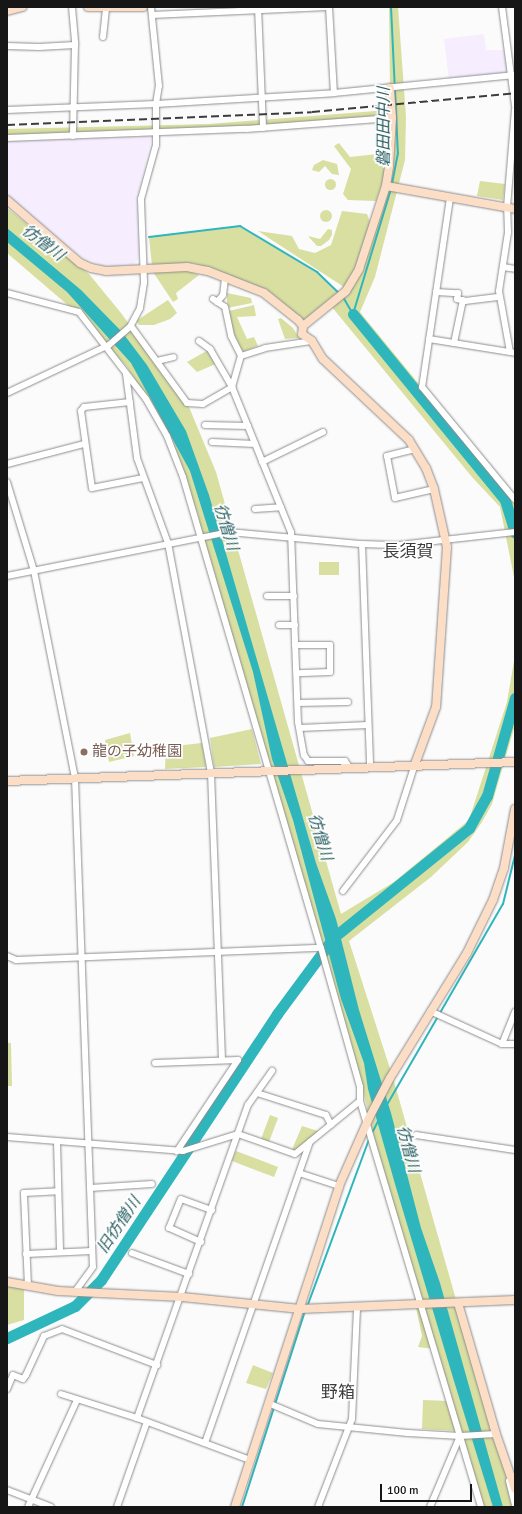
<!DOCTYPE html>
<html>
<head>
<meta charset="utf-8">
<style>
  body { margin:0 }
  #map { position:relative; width:522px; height:1514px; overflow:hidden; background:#fbfbfc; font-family:Signika,"Noto Sans JP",sans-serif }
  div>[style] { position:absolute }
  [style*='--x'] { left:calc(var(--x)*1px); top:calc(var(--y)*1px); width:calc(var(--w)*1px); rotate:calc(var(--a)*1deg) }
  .industrial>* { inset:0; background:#f6edfe }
  .green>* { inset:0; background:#d8dfa0 }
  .round { border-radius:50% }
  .water>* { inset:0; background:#2fb6bc }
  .stream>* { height:2px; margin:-1px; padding:0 1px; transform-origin:1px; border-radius:1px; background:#2fb6bc }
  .river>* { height:11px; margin:-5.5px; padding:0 5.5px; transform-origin:5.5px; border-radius:5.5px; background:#2fb6bc }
  .roads { filter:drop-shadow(0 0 1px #8d8d8e) drop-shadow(0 0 1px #8d8d8e) }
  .street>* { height:6px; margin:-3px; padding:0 3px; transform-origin:3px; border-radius:3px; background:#fff }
  .secondary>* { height:8px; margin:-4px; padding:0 4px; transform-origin:4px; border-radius:4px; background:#fcdec6 }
  .rail>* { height:2px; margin-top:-1px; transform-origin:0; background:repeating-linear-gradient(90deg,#3c3c3c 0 8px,transparent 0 12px) }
  .dots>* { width:11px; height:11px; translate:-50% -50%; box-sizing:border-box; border:2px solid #fff; border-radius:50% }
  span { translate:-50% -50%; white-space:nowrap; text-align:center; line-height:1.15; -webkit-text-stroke:3.5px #fff; paint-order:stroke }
  .education-label { font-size:15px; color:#785e54 }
  .left { translate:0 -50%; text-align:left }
  .water-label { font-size:16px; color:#2b6063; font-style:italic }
  .quarter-label { font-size:17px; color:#3d3d3e }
  .frame { position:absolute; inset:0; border:8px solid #161616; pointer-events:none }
  .scale { position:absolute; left:380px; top:1484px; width:92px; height:18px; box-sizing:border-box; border:2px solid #161616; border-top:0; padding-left:5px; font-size:12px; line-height:14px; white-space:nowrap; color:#161616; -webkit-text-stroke:3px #fff; paint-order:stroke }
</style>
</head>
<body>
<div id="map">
  <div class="industrial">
    <div style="clip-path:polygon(484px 34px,486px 50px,506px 50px,509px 75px,449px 81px,444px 39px)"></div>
    <div style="clip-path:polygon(152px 136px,137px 199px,139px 258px,134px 265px,105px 267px,81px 257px,7px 195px,7px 141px)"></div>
  </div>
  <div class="green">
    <div style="clip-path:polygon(389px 7px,398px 7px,406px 117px,405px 160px,375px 277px,360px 312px,515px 501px,515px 582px,500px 507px,472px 477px,331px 306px,303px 326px,269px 293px,193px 263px,152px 266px,149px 237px,240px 226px,320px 275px,340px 296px,347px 289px,258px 231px,292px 236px,299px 249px,315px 253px,331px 245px,342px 211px,367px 214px,370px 222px,386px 186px,390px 91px)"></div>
    <div style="clip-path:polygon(388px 110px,387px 118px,7px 140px,7px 129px,209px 124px)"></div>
    <div style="clip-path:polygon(339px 143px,350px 157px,387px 153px,385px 175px,376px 201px,348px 200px,343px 194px,351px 169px,334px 146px)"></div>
    <div style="clip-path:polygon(323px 160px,337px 164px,339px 175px,332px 174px,325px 166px,319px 172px,312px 170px,314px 165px)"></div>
    <div class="round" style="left:324.5px;top:178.5px;width:11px;height:11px"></div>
    <div style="clip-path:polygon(480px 181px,505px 184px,503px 200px,477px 196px)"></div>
    <div style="clip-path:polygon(7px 208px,89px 274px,121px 313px,189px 407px,216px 472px,341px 914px,394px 882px,469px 820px,507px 702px,515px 655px,515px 725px,492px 804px,482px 822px,468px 842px,431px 877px,349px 941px,393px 1078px,515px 1507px,482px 1507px,458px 1431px,422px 1429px,423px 1400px,449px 1401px,434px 1349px,418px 1347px,422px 1336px,416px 1308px,422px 1307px,378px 1159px,366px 1103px,295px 849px,213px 578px,198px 515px,174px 449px,127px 367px,84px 319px,7px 253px)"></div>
    <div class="round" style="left:320px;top:210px;width:12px;height:12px"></div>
    <div style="clip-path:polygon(328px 229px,332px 230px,332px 235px,329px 240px,321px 246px,317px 246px,308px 236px,320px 239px)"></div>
    <div style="clip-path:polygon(182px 269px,199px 275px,176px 293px,178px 299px,173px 302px,153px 272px)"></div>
    <div style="clip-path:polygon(227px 293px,251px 298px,252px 303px,227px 308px)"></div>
    <div style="clip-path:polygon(168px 300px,177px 313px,170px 319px,154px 325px,139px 325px,136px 321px)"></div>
    <div style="clip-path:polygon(254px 305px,256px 316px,237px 317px,247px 339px,254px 337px,258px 346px,243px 352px,233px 332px,229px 311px)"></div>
    <div style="clip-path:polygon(281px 318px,293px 328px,299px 338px,285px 339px,278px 319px)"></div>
    <div style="clip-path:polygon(210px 349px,218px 363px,197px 372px,187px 362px)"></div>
    <div style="clip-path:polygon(319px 562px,339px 562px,339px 575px,319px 575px)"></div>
    <div style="clip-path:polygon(252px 729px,261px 764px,214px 767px,210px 738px)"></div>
    <div style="clip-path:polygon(130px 733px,134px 756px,109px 762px,105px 740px)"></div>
    <div style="clip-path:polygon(202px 743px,206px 767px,165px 769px,166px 747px)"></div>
    <div style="clip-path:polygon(7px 1043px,11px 1043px,12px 1086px,7px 1086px)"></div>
    <div style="clip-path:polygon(270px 1115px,278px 1118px,269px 1142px,261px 1139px)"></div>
    <div style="clip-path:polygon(302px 1126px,321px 1132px,295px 1154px,291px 1152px)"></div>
    <div style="clip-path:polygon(236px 1151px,278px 1167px,274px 1177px,232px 1161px)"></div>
    <div style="clip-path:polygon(7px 1286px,24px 1289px,24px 1320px,7px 1325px)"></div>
    <div style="clip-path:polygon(253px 1365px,273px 1373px,266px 1389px,246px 1383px)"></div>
  </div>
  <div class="water">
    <div style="clip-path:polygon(7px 228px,81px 290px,122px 332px,147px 365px,186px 431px,209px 495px,316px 863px,336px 919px,359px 1010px,391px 1113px,421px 1228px,440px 1283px,503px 1507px,493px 1507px,454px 1381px,395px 1184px,368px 1089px,364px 1063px,341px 999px,293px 820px,272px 759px,253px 672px,190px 471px,131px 363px,67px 292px,7px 242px)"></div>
  </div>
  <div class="stream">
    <div style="--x:391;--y:7;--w:146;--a:87.3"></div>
    <div style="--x:398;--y:153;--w:32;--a:101"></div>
    <div style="--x:149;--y:237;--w:92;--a:-6.9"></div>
    <div style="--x:240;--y:226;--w:90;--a:30.9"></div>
    <div style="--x:317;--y:272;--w:32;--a:44"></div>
    <div style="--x:343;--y:297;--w:20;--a:60"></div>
    <div style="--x:353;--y:314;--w:131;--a:-73.1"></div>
    <div style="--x:388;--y:1103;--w:230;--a:-60"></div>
    <div style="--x:503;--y:904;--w:50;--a:-76.2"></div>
    <div style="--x:372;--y:1133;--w:16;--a:-63"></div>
    <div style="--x:307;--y:1307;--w:181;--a:-69.7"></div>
    <div style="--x:242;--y:1507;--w:206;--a:-72.2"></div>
  </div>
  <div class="river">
    <div style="--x:353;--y:314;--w:240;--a:50.7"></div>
    <div style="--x:505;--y:500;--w:34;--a:73"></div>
    <div style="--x:7;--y:1338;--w:75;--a:-25.2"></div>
    <div style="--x:75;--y:1306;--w:37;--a:-45"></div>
    <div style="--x:101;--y:1280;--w:319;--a:-56.5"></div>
    <div style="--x:277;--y:1014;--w:96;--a:-53.5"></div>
    <div style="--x:334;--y:937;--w:174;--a:-38.9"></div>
    <div style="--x:469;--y:828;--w:37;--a:-61"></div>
    <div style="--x:487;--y:796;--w:102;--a:-74.1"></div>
  </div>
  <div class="roads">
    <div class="street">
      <div style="--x:72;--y:7;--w:38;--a:85"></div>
      <div style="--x:75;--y:45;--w:91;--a:91.3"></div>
      <div style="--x:258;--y:7;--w:121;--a:87.6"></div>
      <div style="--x:329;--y:7;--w:86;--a:86.7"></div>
      <div style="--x:502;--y:7;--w:100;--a:82.5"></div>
      <div style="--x:152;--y:15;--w:176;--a:-2.6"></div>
      <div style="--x:103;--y:37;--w:29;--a:-84"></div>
      <div style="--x:7;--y:46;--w:32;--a:2"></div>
      <div style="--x:39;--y:47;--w:36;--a:-3"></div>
      <div style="--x:7;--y:110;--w:149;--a:-2.3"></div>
      <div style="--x:156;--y:104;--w:178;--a:-3.5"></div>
      <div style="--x:334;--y:93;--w:182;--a:-5.7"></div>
      <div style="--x:7;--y:138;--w:239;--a:-2.2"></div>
      <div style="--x:246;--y:129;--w:146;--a:-4.3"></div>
      <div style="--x:450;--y:198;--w:191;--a:98.4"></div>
      <div style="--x:422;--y:387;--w:146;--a:50.5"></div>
      <div style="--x:503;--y:267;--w:12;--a:9"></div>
      <div style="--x:436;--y:292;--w:22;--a:3"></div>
      <div style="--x:458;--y:293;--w:6;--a:99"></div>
      <div style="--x:457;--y:299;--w:8;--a:14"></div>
      <div style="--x:465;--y:301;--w:35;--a:-7"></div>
      <div style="--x:7;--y:293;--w:74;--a:14.8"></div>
      <div style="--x:79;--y:312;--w:110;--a:52.4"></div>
      <div style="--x:146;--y:399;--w:43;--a:60.4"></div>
      <div style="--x:167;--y:436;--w:44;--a:68.7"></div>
      <div style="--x:183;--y:477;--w:491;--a:73.7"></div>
      <div style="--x:321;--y:948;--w:144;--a:74.3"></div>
      <div style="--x:360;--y:1087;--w:14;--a:90"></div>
      <div style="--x:360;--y:1101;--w:424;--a:73.4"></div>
      <div style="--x:213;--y:299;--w:14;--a:34"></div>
      <div style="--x:225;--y:307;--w:30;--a:78"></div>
      <div style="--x:231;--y:336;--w:22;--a:63"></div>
      <div style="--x:217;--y:302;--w:9;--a:-49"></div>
      <div style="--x:223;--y:295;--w:17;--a:-83"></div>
      <div style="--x:131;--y:326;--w:95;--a:54"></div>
      <div style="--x:187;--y:403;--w:16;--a:4"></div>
      <div style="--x:203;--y:404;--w:34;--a:-30"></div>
      <div style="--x:232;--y:387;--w:32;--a:-74"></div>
      <div style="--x:241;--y:356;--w:25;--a:-18"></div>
      <div style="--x:265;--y:348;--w:48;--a:-8.5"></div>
      <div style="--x:429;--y:339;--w:87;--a:9.2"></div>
      <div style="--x:199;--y:341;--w:14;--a:36"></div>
      <div style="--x:210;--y:349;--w:44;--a:59.9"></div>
      <div style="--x:232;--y:387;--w:157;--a:67.9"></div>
      <div style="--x:291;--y:532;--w:190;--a:87.9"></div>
      <div style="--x:298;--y:722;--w:34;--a:80"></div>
      <div style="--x:304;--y:755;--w:7;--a:56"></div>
      <div style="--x:308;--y:761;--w:37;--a:0"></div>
      <div style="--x:345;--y:761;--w:7;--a:56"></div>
      <div style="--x:454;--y:343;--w:44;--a:-78.2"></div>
      <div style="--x:510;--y:352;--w:62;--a:-100.2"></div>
      <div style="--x:499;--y:291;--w:60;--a:-81.3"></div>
      <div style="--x:508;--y:232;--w:25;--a:-92"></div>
      <div style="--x:507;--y:207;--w:98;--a:-85.3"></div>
      <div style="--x:157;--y:361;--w:17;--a:-13"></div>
      <div style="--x:126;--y:374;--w:85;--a:82.5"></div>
      <div style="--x:137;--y:458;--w:90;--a:70"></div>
      <div style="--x:168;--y:543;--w:234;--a:79.4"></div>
      <div style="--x:211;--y:773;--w:287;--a:87.8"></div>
      <div style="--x:7;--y:393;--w:113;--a:-25.2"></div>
      <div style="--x:109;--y:345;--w:28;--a:-41"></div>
      <div style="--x:130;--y:327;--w:21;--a:-62"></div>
      <div style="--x:140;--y:308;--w:26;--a:-81"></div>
      <div style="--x:144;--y:282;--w:83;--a:-92.1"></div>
      <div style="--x:141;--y:199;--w:56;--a:-74.5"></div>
      <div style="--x:156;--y:145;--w:41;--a:-90"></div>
      <div style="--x:156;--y:104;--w:18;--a:-81"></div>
      <div style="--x:159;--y:86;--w:79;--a:-95.8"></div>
      <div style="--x:130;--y:402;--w:46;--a:173.8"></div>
      <div style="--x:84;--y:407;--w:5;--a:127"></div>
      <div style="--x:81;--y:411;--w:78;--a:81.9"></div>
      <div style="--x:92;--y:488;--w:52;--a:-11.1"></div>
      <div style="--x:205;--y:425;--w:43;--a:1.3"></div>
      <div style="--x:212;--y:442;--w:43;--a:2.7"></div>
      <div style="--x:415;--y:449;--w:29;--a:166"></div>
      <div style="--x:387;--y:456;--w:43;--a:79.2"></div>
      <div style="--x:395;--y:498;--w:40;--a:-13"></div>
      <div style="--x:262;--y:462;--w:68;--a:-26.2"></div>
      <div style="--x:7;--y:464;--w:80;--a:-14.6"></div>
      <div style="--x:7;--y:482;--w:93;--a:73.1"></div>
      <div style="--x:34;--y:571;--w:211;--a:78.8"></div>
      <div style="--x:75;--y:778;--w:489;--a:87.9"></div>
      <div style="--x:93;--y:1267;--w:31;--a:126"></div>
      <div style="--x:255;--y:509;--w:26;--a:-4"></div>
      <div style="--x:362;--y:544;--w:222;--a:87.9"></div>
      <div style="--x:7;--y:576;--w:226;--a:-11.2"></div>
      <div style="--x:229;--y:532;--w:134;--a:5.2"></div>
      <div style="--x:362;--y:544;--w:37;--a:2"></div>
      <div style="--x:399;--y:545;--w:117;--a:-6.4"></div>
      <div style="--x:267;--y:596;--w:27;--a:0"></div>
      <div style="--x:279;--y:625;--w:16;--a:0"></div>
      <div style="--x:295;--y:645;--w:35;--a:0"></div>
      <div style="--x:330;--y:645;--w:27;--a:90"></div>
      <div style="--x:330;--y:672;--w:33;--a:178"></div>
      <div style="--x:298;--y:703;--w:50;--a:-1.1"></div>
      <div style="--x:300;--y:728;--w:68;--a:-2.5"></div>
      <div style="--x:343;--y:891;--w:89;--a:-52.7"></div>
      <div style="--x:397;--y:820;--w:59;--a:-72.2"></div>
      <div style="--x:7;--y:956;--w:10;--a:24"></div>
      <div style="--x:16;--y:960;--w:305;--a:-2.3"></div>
      <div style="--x:430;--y:1011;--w:79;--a:24.6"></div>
      <div style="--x:502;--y:1044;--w:13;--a:0"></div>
      <div style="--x:502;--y:1044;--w:35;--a:-68"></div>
      <div style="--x:155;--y:1063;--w:83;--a:-2.1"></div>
      <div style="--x:238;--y:1060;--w:110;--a:123.8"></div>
      <div style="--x:257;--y:1093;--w:72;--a:17.7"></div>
      <div style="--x:326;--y:1115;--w:11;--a:63"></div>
      <div style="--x:416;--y:1135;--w:100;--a:8.6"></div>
      <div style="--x:7;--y:1137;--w:177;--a:4.5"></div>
      <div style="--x:183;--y:1151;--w:58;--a:-17.2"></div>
      <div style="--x:238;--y:1134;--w:60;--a:19.3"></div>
      <div style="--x:295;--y:1154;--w:84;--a:-39.2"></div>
      <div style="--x:57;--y:1142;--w:110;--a:88.4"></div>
      <div style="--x:299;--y:1173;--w:42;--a:18"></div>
      <div style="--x:90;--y:1188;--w:62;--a:-3.7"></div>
      <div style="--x:201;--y:1242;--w:35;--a:-156"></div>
      <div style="--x:169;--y:1228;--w:31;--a:-68"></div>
      <div style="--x:181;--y:1199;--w:33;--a:20"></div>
      <div style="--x:132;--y:1253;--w:61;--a:20.2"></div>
      <div style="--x:26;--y:1254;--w:66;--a:-2.6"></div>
      <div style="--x:28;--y:1286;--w:93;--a:-92.5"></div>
      <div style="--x:24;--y:1193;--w:34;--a:-3"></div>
      <div style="--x:7;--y:1389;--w:15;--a:-67"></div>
      <div style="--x:13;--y:1375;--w:11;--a:22"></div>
      <div style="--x:23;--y:1379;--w:5;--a:-53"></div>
      <div style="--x:26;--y:1375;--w:43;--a:-65.2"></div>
      <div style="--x:44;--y:1336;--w:19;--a:-21"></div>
      <div style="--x:62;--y:1329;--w:102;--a:20.8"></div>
      <div style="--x:61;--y:1394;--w:80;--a:17.5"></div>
      <div style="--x:137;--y:1418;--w:121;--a:20.4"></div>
      <div style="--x:268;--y:1403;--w:54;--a:22.8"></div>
      <div style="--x:318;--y:1424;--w:90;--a:5.7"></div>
      <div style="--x:408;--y:1433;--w:52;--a:3.3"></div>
      <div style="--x:460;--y:1436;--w:36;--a:-3"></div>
      <div style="--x:137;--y:1418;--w:332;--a:-70.5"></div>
      <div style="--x:248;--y:1105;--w:42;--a:-54.8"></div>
      <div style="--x:205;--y:1443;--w:319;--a:-70.8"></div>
      <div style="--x:509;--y:1481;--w:25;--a:76"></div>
      <div style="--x:7;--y:1490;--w:47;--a:21.1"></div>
      <div style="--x:28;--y:1507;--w:118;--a:-65.4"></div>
      <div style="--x:117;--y:1507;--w:90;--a:-70.6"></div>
      <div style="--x:318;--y:1507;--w:94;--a:-68.9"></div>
      <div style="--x:352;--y:1419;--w:112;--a:-87.4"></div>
      <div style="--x:430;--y:1507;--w:77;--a:-67.1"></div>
    </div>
    <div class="secondary">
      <div style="--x:88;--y:7;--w:55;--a:0"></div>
      <div style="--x:7;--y:11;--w:16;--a:-15"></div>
      <div style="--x:386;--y:186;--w:131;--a:10.1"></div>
      <div style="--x:7;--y:200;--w:96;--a:40.8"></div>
      <div style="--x:80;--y:263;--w:12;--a:24"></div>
      <div style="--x:91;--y:268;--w:15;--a:11"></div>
      <div style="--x:106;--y:271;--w:81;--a:-2.8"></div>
      <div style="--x:187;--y:267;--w:21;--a:11"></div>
      <div style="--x:208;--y:271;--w:60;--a:21.4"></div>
      <div style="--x:264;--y:293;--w:43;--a:38.5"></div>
      <div style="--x:298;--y:320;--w:8;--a:50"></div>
      <div style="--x:303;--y:326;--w:8;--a:97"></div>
      <div style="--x:302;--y:334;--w:12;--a:35"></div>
      <div style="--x:312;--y:341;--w:21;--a:59"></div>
      <div style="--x:323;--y:359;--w:118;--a:43.3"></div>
      <div style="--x:409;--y:440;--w:33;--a:59"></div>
      <div style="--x:426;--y:468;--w:22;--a:69"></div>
      <div style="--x:434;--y:489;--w:59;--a:77.4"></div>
      <div style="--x:447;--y:547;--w:160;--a:93.9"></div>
      <div style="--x:436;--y:707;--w:61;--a:110.2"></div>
      <div style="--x:303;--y:326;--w:55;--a:-39.1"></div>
      <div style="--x:346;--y:291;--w:26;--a:-59"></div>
      <div style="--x:359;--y:269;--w:87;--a:-72"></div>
      <div style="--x:386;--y:186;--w:20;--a:-81"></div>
      <div style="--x:389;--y:166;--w:48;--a:-86.4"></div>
      <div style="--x:392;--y:118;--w:30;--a:-94"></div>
      <div style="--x:7;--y:781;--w:508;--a:-2.14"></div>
      <div style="--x:7;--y:1282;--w:52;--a:10"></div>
      <div style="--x:58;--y:1291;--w:124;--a:2.8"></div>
      <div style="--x:182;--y:1297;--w:119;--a:5.8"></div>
      <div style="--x:300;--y:1309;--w:215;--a:-2.4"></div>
      <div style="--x:458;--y:1303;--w:136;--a:73.8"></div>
      <div style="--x:496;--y:1434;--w:58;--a:70.9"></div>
      <div style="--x:235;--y:1507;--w:337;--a:-72"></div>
      <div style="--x:339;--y:1186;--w:74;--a:-66.2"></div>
      <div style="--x:369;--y:1118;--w:45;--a:-62.3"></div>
      <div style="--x:390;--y:1078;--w:147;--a:-58.4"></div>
      <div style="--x:467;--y:953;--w:59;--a:-63.9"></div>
      <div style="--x:493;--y:900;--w:34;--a:-71"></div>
      <div style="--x:504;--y:868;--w:60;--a:-79.4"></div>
    </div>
  </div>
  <div class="rail">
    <div style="--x:7;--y:125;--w:305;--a:-2.4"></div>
    <div style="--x:312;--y:112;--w:204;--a:-5.3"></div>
  </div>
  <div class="dots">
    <div style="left:84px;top:752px;background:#8d6e63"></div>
  </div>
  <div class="education-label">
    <span class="left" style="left:92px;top:752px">龍の子幼稚園</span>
  </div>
  <div class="water-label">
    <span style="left:384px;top:127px;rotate:-90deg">磐田田中川</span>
    <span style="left:43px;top:243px;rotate:37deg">彷僧川</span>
    <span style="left:226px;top:527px;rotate:73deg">彷僧川</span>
    <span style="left:320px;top:837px;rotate:73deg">彷僧川</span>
    <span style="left:408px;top:1149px;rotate:75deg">彷僧川</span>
    <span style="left:119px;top:1225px;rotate:-56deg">旧彷僧川</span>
  </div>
  <div class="quarter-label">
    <span style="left:408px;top:552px">長須賀</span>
    <span style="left:338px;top:1393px">野箱</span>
  </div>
  <div class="frame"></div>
  <div class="scale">100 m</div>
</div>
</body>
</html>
